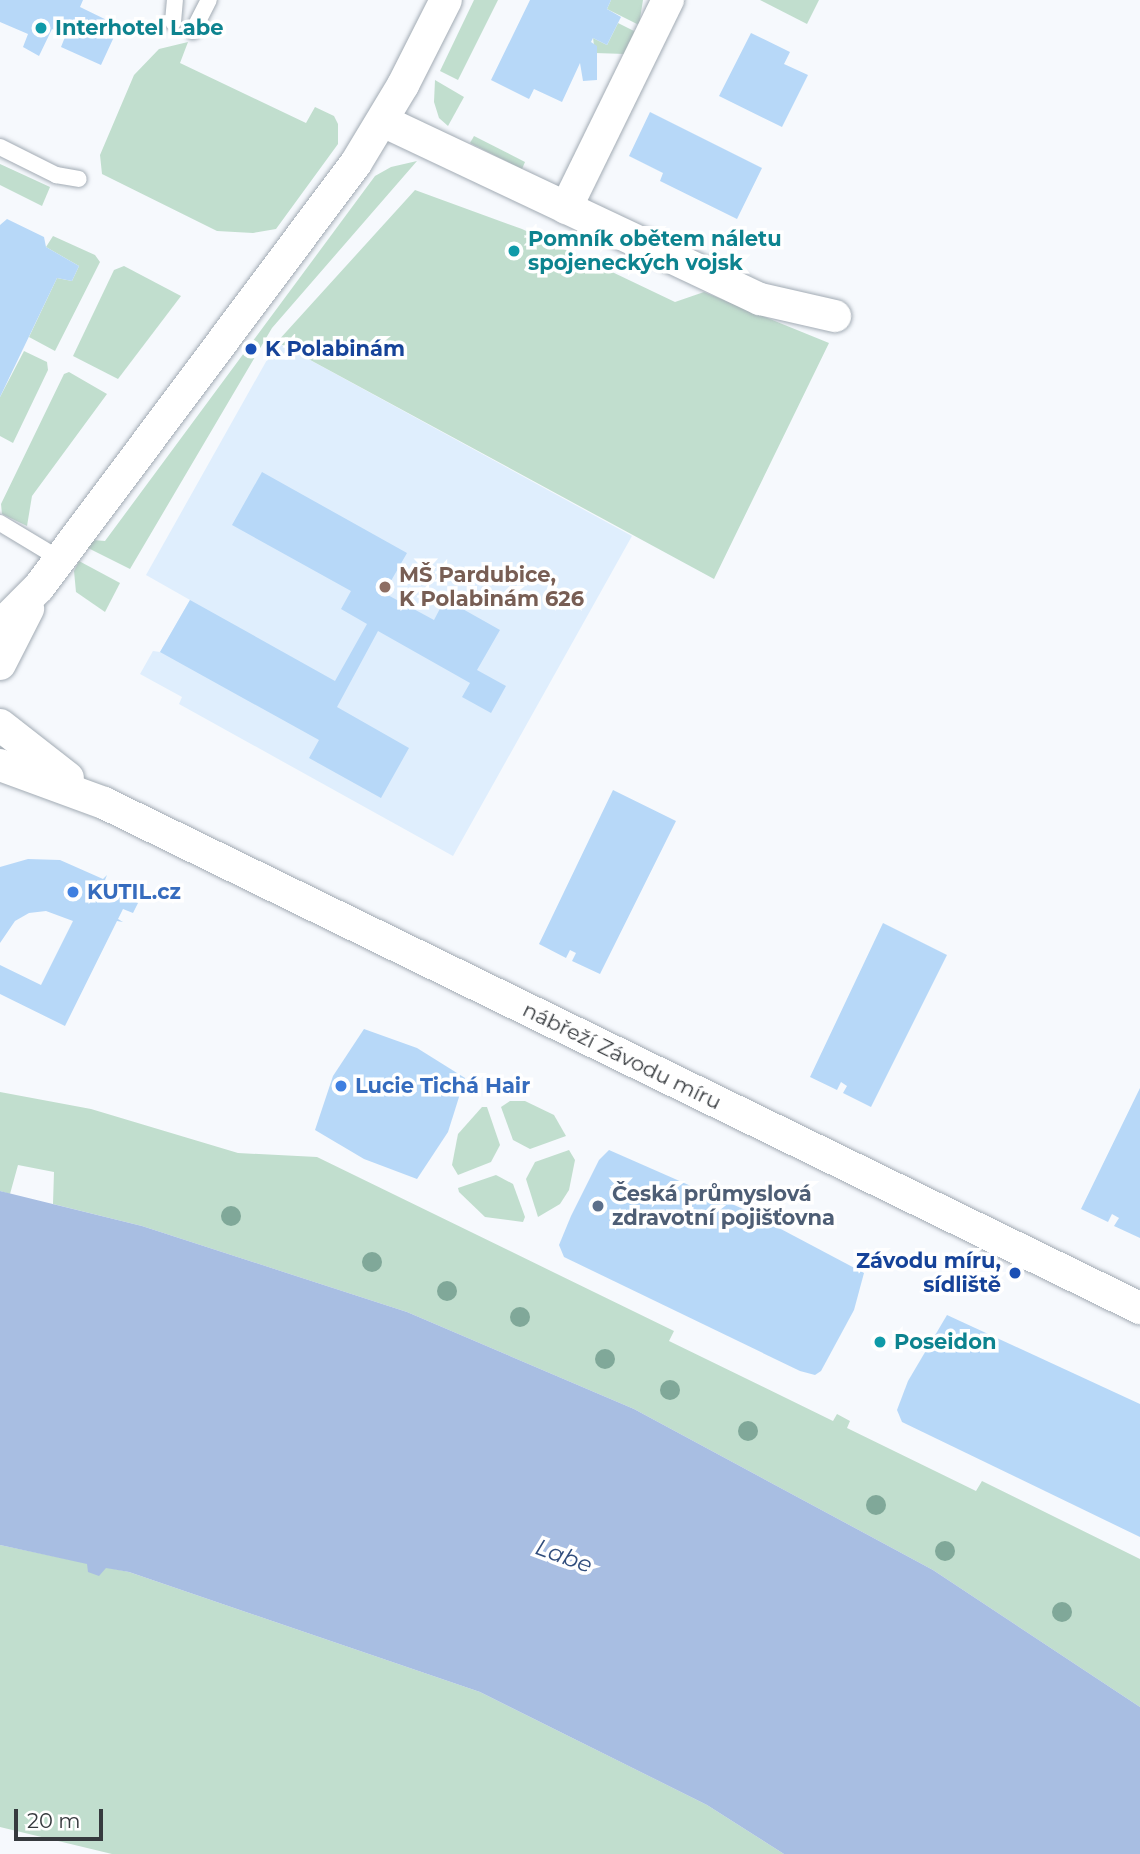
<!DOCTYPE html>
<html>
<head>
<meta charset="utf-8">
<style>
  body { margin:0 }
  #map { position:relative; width:1140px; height:1854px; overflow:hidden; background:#f6f9fd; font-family:Montserrat,sans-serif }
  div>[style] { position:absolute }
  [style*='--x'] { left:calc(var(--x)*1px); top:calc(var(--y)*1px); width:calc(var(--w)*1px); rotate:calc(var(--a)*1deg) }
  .built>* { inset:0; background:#dfeefd }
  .green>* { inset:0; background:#c1dece }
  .water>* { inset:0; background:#a8bee2 }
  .building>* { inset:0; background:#b7d8f8 }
  .roads { filter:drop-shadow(0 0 2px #a2abb4) drop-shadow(0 0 2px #a2abb4) }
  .lane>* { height:16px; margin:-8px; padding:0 8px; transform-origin:8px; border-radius:8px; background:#fff }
  .street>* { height:32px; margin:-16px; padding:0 16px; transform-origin:16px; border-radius:16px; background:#fff }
  .trees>* { width:20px; height:20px; margin:-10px; border-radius:50%; background:#80a899 }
  .dots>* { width:19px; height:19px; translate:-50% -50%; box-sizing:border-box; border:4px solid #fff; border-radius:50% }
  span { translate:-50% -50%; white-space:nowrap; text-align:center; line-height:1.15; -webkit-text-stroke:7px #fff; paint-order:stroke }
  .culture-label { font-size:21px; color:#0d838f; font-weight:700 }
  .left { translate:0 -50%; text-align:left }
  .transit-label { font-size:21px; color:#164399; font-weight:700 }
  .right { translate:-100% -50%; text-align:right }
  .education-label { font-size:21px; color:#785e54; font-weight:700 }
  .shop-label { font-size:21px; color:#366cbe; font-weight:700 }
  .street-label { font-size:21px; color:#363a3e }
  .service-label { font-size:21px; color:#4e5e75; font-weight:700 }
  .water-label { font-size:23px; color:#314e7d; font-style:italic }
  .scale { position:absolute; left:14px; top:1809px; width:89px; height:32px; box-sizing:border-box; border:4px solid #363a3e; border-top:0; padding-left:9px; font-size:21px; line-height:24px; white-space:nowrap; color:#363a3e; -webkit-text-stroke:5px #fff; paint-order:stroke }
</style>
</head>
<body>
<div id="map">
  <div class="built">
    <div style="clip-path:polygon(277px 342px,632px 536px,453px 856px,179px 704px,182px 697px,140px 674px,153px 651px,160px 652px,190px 600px,146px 575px)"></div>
  </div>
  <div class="green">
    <div style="clip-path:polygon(474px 0,498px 0,458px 80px,440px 71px)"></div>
    <div style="clip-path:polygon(611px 0,643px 0,639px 25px,607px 9px)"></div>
    <div style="clip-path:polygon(760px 0,819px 0,807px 24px)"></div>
    <div style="clip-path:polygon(618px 23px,636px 32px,625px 54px,595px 53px,593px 38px,607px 45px)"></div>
    <div style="clip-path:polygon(188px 42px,180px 63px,306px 123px,315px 107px,334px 116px,338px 124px,338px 144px,276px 229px,253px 233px,217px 231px,102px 174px,100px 155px,134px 75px,159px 49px)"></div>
    <div style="clip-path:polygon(435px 80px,464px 97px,448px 126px,439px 118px,434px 102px)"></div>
    <div style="clip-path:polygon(474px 136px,525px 162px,522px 169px,470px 143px)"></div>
    <div style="clip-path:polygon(417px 161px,272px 328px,130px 569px,88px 548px,93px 540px,105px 541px,375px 176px,391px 167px)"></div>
    <div style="clip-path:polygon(0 164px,50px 187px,42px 206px,0 185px)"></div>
    <div style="clip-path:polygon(415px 190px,522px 229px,675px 302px,704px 292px,829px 343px,714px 579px,277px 342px)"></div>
    <div style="clip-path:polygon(53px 236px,95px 255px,100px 262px,55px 351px,29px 337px,57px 278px,72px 281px,79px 266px,46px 247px)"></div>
    <div style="clip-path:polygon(124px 266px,181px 296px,118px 379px,73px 356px,114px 270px)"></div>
    <div style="clip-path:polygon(24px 351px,47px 362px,48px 370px,13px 443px,0 436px,0 397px)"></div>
    <div style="clip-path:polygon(69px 372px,107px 394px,32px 496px,27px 526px,2px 514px,1px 504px,64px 374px)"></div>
    <div style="clip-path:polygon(79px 561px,120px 583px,105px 612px,76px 592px,74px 571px)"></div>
    <div style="clip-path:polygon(0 1092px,91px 1109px,238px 1153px,317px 1157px,674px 1331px,669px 1341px,833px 1421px,837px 1414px,850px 1421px,847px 1428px,976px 1491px,982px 1481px,1140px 1559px,1140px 1707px,933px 1570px,634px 1409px,407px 1312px,142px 1226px,53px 1204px,54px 1172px,18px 1165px,10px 1194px,0 1191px)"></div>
    <div style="clip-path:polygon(510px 1101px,525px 1101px,554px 1115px,566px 1136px,530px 1149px,513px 1140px,501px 1107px)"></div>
    <div style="clip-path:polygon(482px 1107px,487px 1107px,500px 1145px,491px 1162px,458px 1175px,452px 1165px,458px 1134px)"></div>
    <div style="clip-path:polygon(569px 1150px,575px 1160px,569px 1190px,560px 1204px,538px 1217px,526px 1179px,535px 1162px)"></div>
    <div style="clip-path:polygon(496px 1175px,513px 1184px,525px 1217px,523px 1222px,485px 1217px,459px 1192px,458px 1188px)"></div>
    <div style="clip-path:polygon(0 1545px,129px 1572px,480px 1692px,707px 1805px,784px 1854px,112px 1854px,0 1827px)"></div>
  </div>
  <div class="water">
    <div style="clip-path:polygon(0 1191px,142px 1226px,407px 1312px,634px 1409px,933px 1570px,1140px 1707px,1140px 1854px,784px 1854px,707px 1805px,480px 1692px,129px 1572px,106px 1568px,99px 1576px,88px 1572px,87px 1564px,0 1545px)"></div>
  </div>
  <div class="building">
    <div style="clip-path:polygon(0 0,83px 0,80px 7px,119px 26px,101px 65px,61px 47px,65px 37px,52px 29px,39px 56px,23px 47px,28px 34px,0 22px)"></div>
    <div style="clip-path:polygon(530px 0,611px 0,607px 9px,621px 17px,607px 45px,593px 38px,591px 42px,597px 46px,597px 80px,583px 81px,580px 63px,562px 102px,534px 89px,529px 99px,491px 80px)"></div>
    <div style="clip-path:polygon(751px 33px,790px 52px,784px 64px,808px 75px,782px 127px,719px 96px)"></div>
    <div style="clip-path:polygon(650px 112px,762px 168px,737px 219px,660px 181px,663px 173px,629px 156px)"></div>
    <div style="clip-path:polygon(7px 219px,44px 237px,46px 247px,79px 266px,72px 281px,57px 278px,0 397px,0 225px)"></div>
    <div style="clip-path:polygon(262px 472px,407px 553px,384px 593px,434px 620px,445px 599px,500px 630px,477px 670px,506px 686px,491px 713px,462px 697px,470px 683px,378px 631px,337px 707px,409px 748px,381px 798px,309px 758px,319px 740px,160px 652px,190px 600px,335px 681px,367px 624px,341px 609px,351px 591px,232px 525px)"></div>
    <div style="clip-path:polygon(613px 790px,676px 821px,600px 974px,572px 961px,576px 953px,570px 950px,566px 958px,539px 944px)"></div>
    <div style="clip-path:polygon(28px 859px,60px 860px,103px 879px,107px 875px,105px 880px,139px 901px,133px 913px,123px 909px,118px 919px,123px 922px,117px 921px,65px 1026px,0 994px,0 965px,41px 985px,73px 921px,46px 911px,29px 913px,15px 921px,0 943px,0 867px)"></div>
    <div style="clip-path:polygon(883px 923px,947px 955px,871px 1107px,843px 1093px,847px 1086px,841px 1082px,837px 1090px,810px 1077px)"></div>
    <div style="clip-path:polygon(364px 1029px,417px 1048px,465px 1078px,448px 1132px,417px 1179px,364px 1159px,315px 1130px,333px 1076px)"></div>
    <div style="clip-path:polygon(1140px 1088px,1140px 1238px,1114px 1226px,1119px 1218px,1112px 1214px,1108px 1222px,1081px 1209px)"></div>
    <div style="clip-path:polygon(609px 1150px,741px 1208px,864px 1273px,854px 1310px,821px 1371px,815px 1375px,800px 1371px,564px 1257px,559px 1245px,571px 1216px,599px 1160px)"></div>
    <div style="clip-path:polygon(947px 1315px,1140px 1404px,1140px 1537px,902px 1422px,897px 1410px,908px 1381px)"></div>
  </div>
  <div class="roads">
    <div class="lane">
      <div style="--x:173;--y:22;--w:22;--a:-85"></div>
      <div style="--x:193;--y:31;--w:35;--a:-63"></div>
      <div style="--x:0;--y:147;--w:63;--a:26.6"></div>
      <div style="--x:56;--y:175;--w:23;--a:10"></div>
      <div style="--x:0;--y:523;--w:70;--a:31"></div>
    </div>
    <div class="street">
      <div style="--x:383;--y:121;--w:417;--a:25.3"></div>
      <div style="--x:760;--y:299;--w:77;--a:12.8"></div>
      <div style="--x:566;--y:208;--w:232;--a:-63.9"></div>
      <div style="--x:0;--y:626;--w:55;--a:-45"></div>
      <div style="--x:39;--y:587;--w:529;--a:-53.22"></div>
      <div style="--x:356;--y:163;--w:91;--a:-58.9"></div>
      <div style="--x:403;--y:85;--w:95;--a:-63.2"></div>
      <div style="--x:0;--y:664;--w:62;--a:-63"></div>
      <div style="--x:0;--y:725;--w:86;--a:37.9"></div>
      <div style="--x:0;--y:765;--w:111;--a:20.1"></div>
      <div style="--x:104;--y:803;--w:1153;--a:25.99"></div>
    </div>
  </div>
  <div class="trees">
    <div style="left:231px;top:1216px"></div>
    <div style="left:372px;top:1262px"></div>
    <div style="left:447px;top:1291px"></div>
    <div style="left:520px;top:1317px"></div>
    <div style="left:605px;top:1359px"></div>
    <div style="left:670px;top:1390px"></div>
    <div style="left:748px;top:1431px"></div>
    <div style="left:876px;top:1505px"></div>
    <div style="left:945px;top:1551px"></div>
    <div style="left:1062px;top:1612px"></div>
  </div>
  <div class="dots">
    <div style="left:41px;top:28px;background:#0f9aa8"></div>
    <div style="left:514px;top:251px;background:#0f9aa8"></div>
    <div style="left:251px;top:349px;background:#1a4fb4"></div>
    <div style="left:385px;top:587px;background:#8d6e63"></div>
    <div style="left:73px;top:892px;background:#3f7fe0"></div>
    <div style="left:341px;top:1086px;background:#3f7fe0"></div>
    <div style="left:598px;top:1206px;background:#5c6f8a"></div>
    <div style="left:1015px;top:1273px;background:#1a4fb4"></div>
    <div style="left:880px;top:1342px;background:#0f9aa8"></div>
  </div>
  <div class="culture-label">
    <span class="left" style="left:55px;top:28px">Interhotel Labe</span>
    <span class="left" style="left:528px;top:251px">Pomník obětem náletu<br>spojeneckých vojsk</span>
    <span class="left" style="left:894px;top:1342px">Poseidon</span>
  </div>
  <div class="transit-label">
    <span class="left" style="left:265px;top:349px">K Polabinám</span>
    <span class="right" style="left:1001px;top:1273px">Závodu míru,<br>sídliště</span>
  </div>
  <div class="education-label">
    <span class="left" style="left:399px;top:587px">MŠ Pardubice,<br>K Polabinám 626</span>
  </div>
  <div class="shop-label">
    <span class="left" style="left:87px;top:892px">KUTIL.cz</span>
    <span class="left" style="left:355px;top:1086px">Lucie Tichá Hair</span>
  </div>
  <div class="street-label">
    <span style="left:622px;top:1056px;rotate:26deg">nábřeží Závodu míru</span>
  </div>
  <div class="service-label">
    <span class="left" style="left:612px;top:1206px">Česká průmyslová<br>zdravotní pojišťovna</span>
  </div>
  <div class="water-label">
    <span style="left:564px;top:1556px;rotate:20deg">Labe</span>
  </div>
  <div class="scale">20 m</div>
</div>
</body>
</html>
